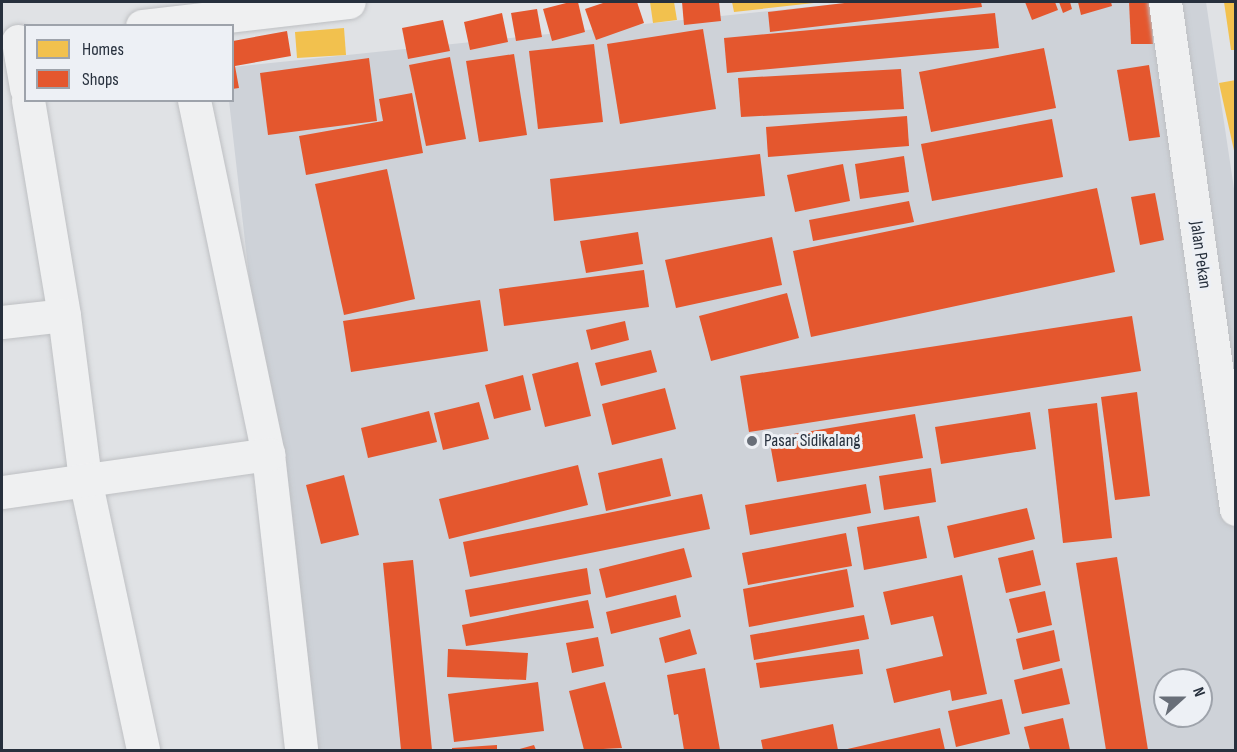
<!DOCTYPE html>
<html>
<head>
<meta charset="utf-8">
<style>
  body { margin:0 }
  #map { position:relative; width:1237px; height:752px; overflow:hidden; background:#e0e2e5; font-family:"Sofia Sans Condensed",sans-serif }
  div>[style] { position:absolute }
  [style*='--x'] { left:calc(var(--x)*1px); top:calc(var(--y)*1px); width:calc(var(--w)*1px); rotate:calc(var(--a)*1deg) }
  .built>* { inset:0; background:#ced2d8 }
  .homes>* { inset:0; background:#f2c14e }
  .shops>* { inset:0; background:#e4572e }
  .roads { filter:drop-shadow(0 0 2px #bec0c3) drop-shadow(0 0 2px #bec0c3) }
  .street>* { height:33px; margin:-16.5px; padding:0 16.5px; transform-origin:16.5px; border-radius:16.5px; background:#eff0f1 }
  .dots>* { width:16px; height:16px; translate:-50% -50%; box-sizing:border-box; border:3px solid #edf0f5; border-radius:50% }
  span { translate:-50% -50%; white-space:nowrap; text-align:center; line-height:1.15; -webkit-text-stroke:6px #edf0f5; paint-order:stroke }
  .street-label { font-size:18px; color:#27303d }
  .poi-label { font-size:18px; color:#27303d }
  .left { translate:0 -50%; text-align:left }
  .frame { position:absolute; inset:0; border:3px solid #27303d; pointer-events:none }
  .legend { position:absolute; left:24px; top:24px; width:210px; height:78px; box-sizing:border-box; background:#edf0f5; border:2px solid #9ea3ab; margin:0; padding:8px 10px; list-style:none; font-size:18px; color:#27303d }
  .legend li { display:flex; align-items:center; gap:12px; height:30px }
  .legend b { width:30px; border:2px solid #9ea3ab }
  .north { position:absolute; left:1153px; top:668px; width:60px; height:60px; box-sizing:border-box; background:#edf0f5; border:2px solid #9ea3ab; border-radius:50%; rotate:69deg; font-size:16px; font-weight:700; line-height:24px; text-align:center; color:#27303d }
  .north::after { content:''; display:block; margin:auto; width:21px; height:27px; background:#686e78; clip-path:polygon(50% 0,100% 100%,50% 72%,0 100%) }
</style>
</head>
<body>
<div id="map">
  <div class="built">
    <div style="clip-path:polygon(evenodd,855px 2px,1206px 2px,1236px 202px,1235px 750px,303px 750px,229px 101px,232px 100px,233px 67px,855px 2px,1165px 680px,1201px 680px,1201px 716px,1165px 716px,1165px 680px)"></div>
  </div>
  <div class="homes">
    <div style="clip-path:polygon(650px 2px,674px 2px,677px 20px,653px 23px)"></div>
    <div style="clip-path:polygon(732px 2px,814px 2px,814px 3px,734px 12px)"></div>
    <div style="clip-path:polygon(1224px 2px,1236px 2px,1236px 50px,1231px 50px)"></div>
    <div style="clip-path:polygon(344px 28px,346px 55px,297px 58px,295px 32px)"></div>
    <div style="clip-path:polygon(1236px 80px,1236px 155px,1235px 155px,1219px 83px)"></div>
  </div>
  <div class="shops">
    <div style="clip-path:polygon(570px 2px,578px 2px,585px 32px,552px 41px,543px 9px)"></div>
    <div style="clip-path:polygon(606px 2px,637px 2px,644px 23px,596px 40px,585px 9px)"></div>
    <div style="clip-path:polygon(682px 2px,719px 2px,721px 21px,684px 25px)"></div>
    <div style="clip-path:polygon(853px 2px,981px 2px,982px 7px,770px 32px,768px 12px)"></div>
    <div style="clip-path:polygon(1025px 2px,1055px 2px,1058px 10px,1032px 20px)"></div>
    <div style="clip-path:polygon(1059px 2px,1070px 2px,1072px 9px,1063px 13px)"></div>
    <div style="clip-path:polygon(1078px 2px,1111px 2px,1112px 6px,1081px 15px)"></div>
    <div style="clip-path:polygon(1129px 2px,1151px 2px,1153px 44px,1131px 44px)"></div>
    <div style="clip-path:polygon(537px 9px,542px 37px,516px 41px,511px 13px)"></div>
    <div style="clip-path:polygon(502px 13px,508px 42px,470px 50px,464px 22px)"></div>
    <div style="clip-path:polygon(995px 13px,999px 48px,727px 73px,724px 38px)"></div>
    <div style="clip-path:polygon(443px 20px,450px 51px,408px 59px,402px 28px)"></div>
    <div style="clip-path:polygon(703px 29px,716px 109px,620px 124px,607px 44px)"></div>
    <div style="clip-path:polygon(287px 31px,291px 56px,235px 66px,239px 88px,232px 89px,233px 41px)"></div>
    <div style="clip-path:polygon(594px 44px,603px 122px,538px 129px,529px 51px)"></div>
    <div style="clip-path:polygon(1044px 48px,1056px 108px,931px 132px,919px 72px)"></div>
    <div style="clip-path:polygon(514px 54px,527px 135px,479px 142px,466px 61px)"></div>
    <div style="clip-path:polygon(450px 57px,466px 139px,426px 146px,409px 65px)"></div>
    <div style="clip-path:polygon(369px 58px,377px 121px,268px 135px,260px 73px)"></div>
    <div style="clip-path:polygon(1149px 65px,1160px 137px,1129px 141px,1117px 70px)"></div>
    <div style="clip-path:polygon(901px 69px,904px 109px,741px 117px,738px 78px)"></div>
    <div style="clip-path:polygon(412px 93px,423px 153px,306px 175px,299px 136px,383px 121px,379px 99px)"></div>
    <div style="clip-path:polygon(907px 116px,909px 146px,768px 157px,766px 127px)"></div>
    <div style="clip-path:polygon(1052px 119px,1063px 177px,932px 201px,921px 144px)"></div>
    <div style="clip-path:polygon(760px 154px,765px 196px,554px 221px,550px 179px)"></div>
    <div style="clip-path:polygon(904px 156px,909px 192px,860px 199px,855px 164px)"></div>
    <div style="clip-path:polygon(843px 164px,850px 201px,795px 212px,787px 175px)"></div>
    <div style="clip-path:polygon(387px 169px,415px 299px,344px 315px,315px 184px)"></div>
    <div style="clip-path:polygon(1097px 188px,1115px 272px,811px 337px,793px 251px)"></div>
    <div style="clip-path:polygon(1155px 193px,1164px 240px,1140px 245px,1131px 197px)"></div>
    <div style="clip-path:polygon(909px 201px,914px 222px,813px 241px,809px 220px)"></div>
    <div style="clip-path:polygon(638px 232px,643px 264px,586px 273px,580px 241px)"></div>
    <div style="clip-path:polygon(772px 237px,782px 285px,676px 308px,665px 260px)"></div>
    <div style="clip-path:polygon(644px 270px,649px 307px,504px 326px,499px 289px)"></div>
    <div style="clip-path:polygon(787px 293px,799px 338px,711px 361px,699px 316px)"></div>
    <div style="clip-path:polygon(480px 300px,488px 351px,351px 372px,343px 321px)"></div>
    <div style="clip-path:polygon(1132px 316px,1141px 371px,749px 432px,740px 376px)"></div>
    <div style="clip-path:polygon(625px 321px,629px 340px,591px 350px,586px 330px)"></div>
    <div style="clip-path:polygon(651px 350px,657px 372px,601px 386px,595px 363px)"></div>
    <div style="clip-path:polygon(578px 362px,591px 416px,545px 427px,532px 374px)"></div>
    <div style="clip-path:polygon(523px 375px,531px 410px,494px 419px,485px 385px)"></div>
    <div style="clip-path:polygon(665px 388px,676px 429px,612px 445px,602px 404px)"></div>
    <div style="clip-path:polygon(1137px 392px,1150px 496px,1115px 500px,1101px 397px)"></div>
    <div style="clip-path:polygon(479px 402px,489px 439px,443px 450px,434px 413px)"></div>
    <div style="clip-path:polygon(1097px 403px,1112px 538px,1063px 543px,1048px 409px)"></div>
    <div style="clip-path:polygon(429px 411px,437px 442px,368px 458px,361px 428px)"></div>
    <div style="clip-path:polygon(1030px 412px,1036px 449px,941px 464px,935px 427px)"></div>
    <div style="clip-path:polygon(915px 414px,923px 458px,777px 482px,769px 438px)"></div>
    <div style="clip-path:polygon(662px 458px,671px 496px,606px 511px,598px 473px)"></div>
    <div style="clip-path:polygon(578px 465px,588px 505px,449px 539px,439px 499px)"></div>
    <div style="clip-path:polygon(931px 468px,936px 502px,884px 510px,879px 476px)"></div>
    <div style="clip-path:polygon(344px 475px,359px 535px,321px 544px,306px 485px)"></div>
    <div style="clip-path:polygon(866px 484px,871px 513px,750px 535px,745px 505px)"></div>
    <div style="clip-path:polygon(702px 494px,710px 529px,470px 577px,463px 542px)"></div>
    <div style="clip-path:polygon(1027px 508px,1035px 539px,954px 558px,947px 526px)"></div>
    <div style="clip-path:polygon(919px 516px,927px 558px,864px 570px,857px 527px)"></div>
    <div style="clip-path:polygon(846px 533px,852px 566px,748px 585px,742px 553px)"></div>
    <div style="clip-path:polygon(684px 548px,692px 577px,606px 598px,599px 569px)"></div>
    <div style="clip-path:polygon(1033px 550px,1041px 585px,1006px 593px,998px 558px)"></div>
    <div style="clip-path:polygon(1117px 557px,1148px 750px,1106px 750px,1076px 563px)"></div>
    <div style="clip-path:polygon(413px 560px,432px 750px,401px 750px,383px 563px)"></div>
    <div style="clip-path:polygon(587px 568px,591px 594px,470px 617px,465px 590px)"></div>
    <div style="clip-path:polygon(847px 569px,854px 607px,749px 627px,743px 589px)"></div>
    <div style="clip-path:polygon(962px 575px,987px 694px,952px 701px,950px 690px,894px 703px,886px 669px,943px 656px,933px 616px,891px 625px,883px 592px)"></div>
    <div style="clip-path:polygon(1045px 591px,1052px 625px,1018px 633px,1009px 599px)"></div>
    <div style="clip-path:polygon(676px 595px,681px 617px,611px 634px,606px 612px)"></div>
    <div style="clip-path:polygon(588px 600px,594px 628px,466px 646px,462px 625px)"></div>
    <div style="clip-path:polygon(864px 615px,869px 639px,754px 660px,750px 635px)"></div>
    <div style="clip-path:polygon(690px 629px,697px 654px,665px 663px,659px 638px)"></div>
    <div style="clip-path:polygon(1054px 630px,1060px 661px,1023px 670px,1016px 639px)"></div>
    <div style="clip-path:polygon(598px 637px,604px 666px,572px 673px,566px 643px)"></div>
    <div style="clip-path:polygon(448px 649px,528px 653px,526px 680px,447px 677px)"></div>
    <div style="clip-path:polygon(859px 649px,863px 674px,760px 688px,756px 663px)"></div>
    <div style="clip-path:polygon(705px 668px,720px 750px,684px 750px,678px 714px,674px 715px,667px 675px)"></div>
    <div style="clip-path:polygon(1062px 668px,1070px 704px,1022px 714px,1014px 680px)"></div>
    <div style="clip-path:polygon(538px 682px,544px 731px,454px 742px,448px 694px)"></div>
    <div style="clip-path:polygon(605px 682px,622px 748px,584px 750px,569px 691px)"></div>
    <div style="clip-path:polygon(1002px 699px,1010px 734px,956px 747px,948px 711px)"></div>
    <div style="clip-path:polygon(1063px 718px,1070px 750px,1030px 750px,1024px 727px)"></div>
    <div style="clip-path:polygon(833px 724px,838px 750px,763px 750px,761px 740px)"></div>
    <div style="clip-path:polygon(940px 728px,945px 750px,843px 750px)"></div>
    <div style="clip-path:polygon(497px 745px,497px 750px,452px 750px,452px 748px)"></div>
    <div style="clip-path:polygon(534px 745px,536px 750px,516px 750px)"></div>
  </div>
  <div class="roads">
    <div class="street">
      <div style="--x:1165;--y:2;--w:512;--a:82.03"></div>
      <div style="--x:142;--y:26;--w:208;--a:-6.6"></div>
      <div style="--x:18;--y:41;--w:48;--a:80.3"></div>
      <div style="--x:28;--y:100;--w:218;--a:80.5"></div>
      <div style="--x:64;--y:315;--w:165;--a:82.7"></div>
      <div style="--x:85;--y:479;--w:277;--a:77.9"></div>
      <div style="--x:194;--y:100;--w:362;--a:78.2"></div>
      <div style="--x:268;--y:454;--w:298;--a:83.6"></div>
      <div style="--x:2;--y:322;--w:62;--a:-6.4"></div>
      <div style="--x:2;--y:492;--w:269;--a:-8.1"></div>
    </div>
  </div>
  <div class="dots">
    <div style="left:752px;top:441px;background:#686e78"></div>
  </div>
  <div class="street-label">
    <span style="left:1200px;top:255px;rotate:82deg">Jalan Pekan</span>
  </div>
  <div class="poi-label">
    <span class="left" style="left:764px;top:441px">Pasar Sidikalang</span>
  </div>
  <div class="frame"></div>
  <ul class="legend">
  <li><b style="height:16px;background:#f2c14e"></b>Homes</li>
  <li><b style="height:16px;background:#e4572e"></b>Shops</li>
  </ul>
  <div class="north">N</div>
</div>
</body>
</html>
